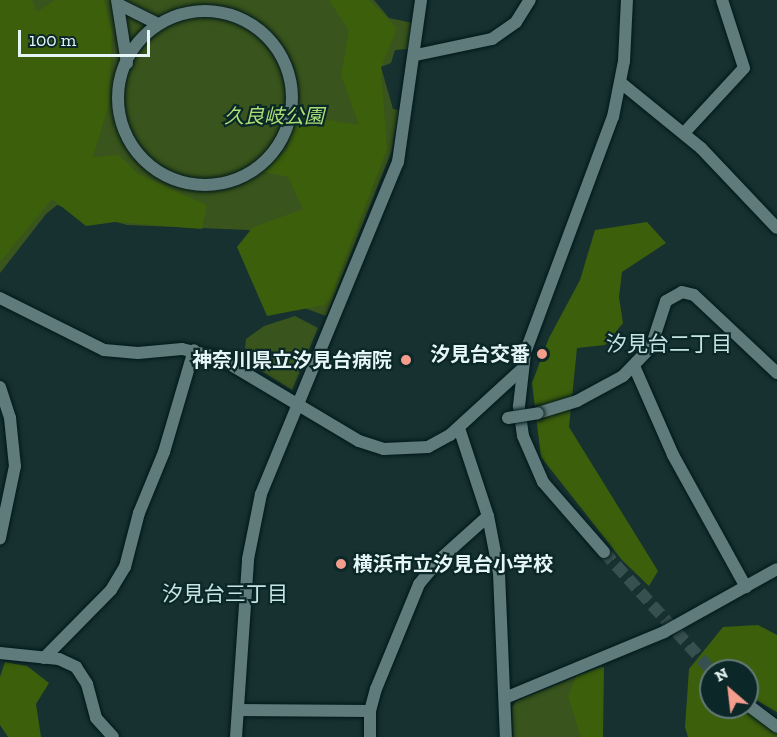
<!DOCTYPE html>
<html>
<head>
<meta charset="utf-8">
<style>
  body { margin:0 }
  #map { position:relative; width:777px; height:737px; overflow:hidden; background:#173131; font-family:"Zilla Slab","Noto Sans JP",serif }
  div>[style] { position:absolute }
  [style*='--x'] { left:calc(var(--x)*1px); top:calc(var(--y)*1px); width:calc(var(--w)*1px); rotate:calc(var(--a)*1deg) }
  .green>* { inset:0; background:#39541c }
  .forest>* { inset:0; background:#3c5f0c }
  .minor-tunnel>* { height:12px; margin-top:-6px; transform-origin:0; background:repeating-linear-gradient(90deg,#364f4f 0 12px,transparent 0 18px) }
  .roads { filter:drop-shadow(0 0 2px #001819) drop-shadow(0 0 2px #001819) }
  .minor>* { height:12px; margin:-6px; padding:0 6px; transform-origin:6px; border-radius:6px; background:#5f7b7c }
  .minor>.ring { margin:-6px; padding:0; box-sizing:content-box; background:none; border:12px solid #5f7b7c; border-radius:50% }
  .bridges { filter:drop-shadow(0 0 2px #001819) drop-shadow(0 0 2px #001819) }
  .minor-bridge>* { height:12px; margin:-6px; padding:0 6px; transform-origin:6px; border-radius:6px; background:#5f7b7c }
  .dots>* { width:16px; height:16px; translate:-50% -50%; box-sizing:border-box; border:3px solid #0c2727; border-radius:50% }
  span { translate:-50% -50%; white-space:nowrap; text-align:center; line-height:1.15; -webkit-text-stroke:4.5px #0c2727; paint-order:stroke }
  .park-label { font-size:20px; color:#aadf77; font-style:italic }
  .poi-label { font-size:20px; color:#e6f6f6; font-weight:700 }
  .right { translate:-100% -50%; text-align:right }
  .left { translate:0 -50%; text-align:left }
  .neighbourhood-label { font-size:21px; color:#c5e4e4 }
  .north { position:absolute; left:699px; top:659px; width:60px; height:60px; box-sizing:border-box; background:#0c2727; border:2px solid #637a7a; border-radius:50%; rotate:332deg; font-size:16px; font-weight:700; line-height:24px; text-align:center; color:#e6f6f6 }
  .north::after { content:''; display:block; margin:auto; width:21px; height:27px; background:#f59d8d; clip-path:polygon(50% 0,100% 100%,50% 72%,0 100%) }
  .scale { position:absolute; left:18px; top:30px; width:132px; height:27px; box-sizing:border-box; border:3px solid #e6f6f6; border-top:0; padding-left:8px; font-size:18px; line-height:21px; white-space:nowrap; color:#e6f6f6; -webkit-text-stroke:4px #0c2727; paint-order:stroke }
</style>
</head>
<body>
<div id="map">
  <div class="green">
    <div style="clip-path:polygon(0 0,374px 0,389px 18px,413px 23px,409px 49px,395px 50px,391px 63px,381px 67px,393px 109px,399px 110px,392px 150px,326px 316px,283px 300px,271px 250px,249px 230px,127px 225px,57px 205px,46px 214px,0 273px)"></div>
    <div style="clip-path:polygon(295px 316px,318px 328px,292px 390px,244px 360px,246px 339px,264px 326px)"></div>
    <div style="clip-path:polygon(602px 666px,595px 737px,513px 737px,512px 707px,516px 701px)"></div>
  </div>
  <div class="forest">
    <div style="clip-path:polygon(0 0,32px 0,37px 12px,54px 0,104px 0,112px 33px,109px 104px,93px 157px,119px 155px,138px 174px,207px 205px,202px 229px,115px 222px,86px 226px,52px 199px,0 262px)"></div>
    <div style="clip-path:polygon(329px 0,369px 0,397px 28px,381px 68px,387px 149px,330px 299px,324px 305px,267px 316px,237px 247px,253px 227px,303px 209px,288px 177px,260px 171px,287px 150px,295px 115px,359px 125px,341px 75px,349px 31px)"></div>
    <div style="clip-path:polygon(647px 222px,666px 243px,622px 272px,619px 297px,623px 323px,605px 345px,577px 348px,569px 427px,658px 571px,649px 586px,622px 560px,541px 457px,532px 383px,549px 338px,580px 280px,595px 230px)"></div>
    <div style="clip-path:polygon(evenodd,758px 625px,777px 635px,777px 712px,756px 700px,749px 710px,777px 732px,777px 737px,688px 737px,685px 727px,689px 669px,723px 627px,758px 625px,711px 671px,747px 671px,747px 707px,711px 707px,711px 671px)"></div>
    <div style="clip-path:polygon(5px 662px,27px 666px,49px 683px,36px 704px,41px 737px,8px 737px,0 725px,0 677px)"></div>
    <div style="clip-path:polygon(604px 667px,603px 737px,581px 737px,568px 697px,576px 676px)"></div>
  </div>
  <div class="minor-tunnel">
    <div style="--x:604;--y:552;--w:161;--a:47.8"></div>
  </div>
  <div class="roads">
    <div class="minor">
      <div style="--x:117;--y:0;--w:64;--a:81"></div>
      <div style="--x:118;--y:4;--w:45;--a:26.6"></div>
      <div class="ring" style="left:118px;top:11px;width:162px;height:162px"></div>
      <div style="--x:416;--y:55;--w:78;--a:-11.9"></div>
      <div style="--x:492;--y:39;--w:29;--a:-35"></div>
      <div style="--x:516;--y:22;--w:26;--a:-58"></div>
      <div style="--x:621;--y:83;--w:103;--a:39.1"></div>
      <div style="--x:701;--y:148;--w:110;--a:46.5"></div>
      <div style="--x:684;--y:133;--w:88;--a:-47.3"></div>
      <div style="--x:744;--y:68;--w:71;--a:-107.9"></div>
      <div style="--x:0;--y:298;--w:116;--a:26.6"></div>
      <div style="--x:104;--y:350;--w:34;--a:5"></div>
      <div style="--x:138;--y:353;--w:44;--a:-5.2"></div>
      <div style="--x:182;--y:349;--w:37;--a:13"></div>
      <div style="--x:218;--y:357;--w:164;--a:30.8"></div>
      <div style="--x:359;--y:441;--w:26;--a:18"></div>
      <div style="--x:384;--y:449;--w:44;--a:-2.6"></div>
      <div style="--x:428;--y:447;--w:25;--a:-29"></div>
      <div style="--x:450;--y:435;--w:96;--a:-42.5"></div>
      <div style="--x:634;--y:366;--w:97;--a:66.3"></div>
      <div style="--x:673;--y:455;--w:151;--a:61.1"></div>
      <div style="--x:0;--y:387;--w:33;--a:72"></div>
      <div style="--x:10;--y:418;--w:48;--a:84.1"></div>
      <div style="--x:15;--y:466;--w:74;--a:101.8"></div>
      <div style="--x:538;--y:413;--w:41;--a:-17.1"></div>
      <div style="--x:577;--y:401;--w:52;--a:-28.5"></div>
      <div style="--x:623;--y:376;--w:40;--a:-46"></div>
      <div style="--x:651;--y:347;--w:48;--a:-71.9"></div>
      <div style="--x:666;--y:301;--w:18;--a:-29"></div>
      <div style="--x:682;--y:292;--w:12;--a:14"></div>
      <div style="--x:694;--y:295;--w:114;--a:43.2"></div>
      <div style="--x:459;--y:428;--w:93;--a:71.8"></div>
      <div style="--x:488;--y:516;--w:58;--a:79.1"></div>
      <div style="--x:499;--y:573;--w:164;--a:87.6"></div>
      <div style="--x:604;--y:552;--w:93;--a:-131.1"></div>
      <div style="--x:543;--y:482;--w:50;--a:-113.5"></div>
      <div style="--x:523;--y:436;--w:30;--a:-98"></div>
      <div style="--x:519;--y:406;--w:53;--a:-83.5"></div>
      <div style="--x:525;--y:353;--w:252;--a:-69.6"></div>
      <div style="--x:613;--y:117;--w:57;--a:-78.9"></div>
      <div style="--x:624;--y:61;--w:61;--a:-87.2"></div>
      <div style="--x:0;--y:653;--w:59;--a:5.8"></div>
      <div style="--x:59;--y:659;--w:19;--a:25"></div>
      <div style="--x:76;--y:667;--w:20;--a:57"></div>
      <div style="--x:87;--y:684;--w:35;--a:75"></div>
      <div style="--x:96;--y:718;--w:25;--a:48"></div>
      <div style="--x:44;--y:658;--w:95;--a:-45.4"></div>
      <div style="--x:111;--y:590;--w:27;--a:-59"></div>
      <div style="--x:125;--y:567;--w:56;--a:-75.5"></div>
      <div style="--x:139;--y:513;--w:66;--a:-67.7"></div>
      <div style="--x:164;--y:452;--w:106;--a:-73.6"></div>
      <div style="--x:505;--y:698;--w:172;--a:-22.5"></div>
      <div style="--x:664;--y:632;--w:129;--a:-29.1"></div>
      <div style="--x:748;--y:705;--w:36;--a:37"></div>
      <div style="--x:238;--y:710;--w:132;--a:0.4"></div>
      <div style="--x:236;--y:737;--w:178;--a:-86.1"></div>
      <div style="--x:248;--y:559;--w:66;--a:-78.7"></div>
      <div style="--x:261;--y:494;--w:359;--a:-67.6"></div>
      <div style="--x:398;--y:162;--w:164;--a:-81.9"></div>
      <div style="--x:370;--y:737;--w:26;--a:-90"></div>
      <div style="--x:370;--y:711;--w:23;--a:-75"></div>
      <div style="--x:376;--y:689;--w:113;--a:-67.7"></div>
      <div style="--x:419;--y:584;--w:30;--a:-50"></div>
      <div style="--x:438;--y:561;--w:67;--a:-42"></div>
    </div>
  </div>
  <div class="bridges">
    <div class="minor-bridge">
      <div style="--x:508;--y:418;--w:30;--a:-9"></div>
    </div>
  </div>
  <div class="dots">
    <div style="left:542px;top:354px;background:#f59d8d"></div>
    <div style="left:406px;top:360px;background:#f59d8d"></div>
    <div style="left:341px;top:564px;background:#f59d8d"></div>
  </div>
  <div class="park-label">
    <span style="left:274px;top:116px">久良岐公園</span>
  </div>
  <div class="poi-label">
    <span class="right" style="left:530px;top:354px">汐見台交番</span>
    <span class="right" style="left:392px;top:360px">神奈川県立汐見台病院</span>
    <span class="left" style="left:353px;top:564px">横浜市立汐見台小学校</span>
  </div>
  <div class="neighbourhood-label">
    <span style="left:669px;top:344px">汐見台二丁目</span>
    <span style="left:225px;top:594px">汐見台三丁目</span>
  </div>
  <div class="north">N</div>
  <div class="scale">100 m</div>
</div>
</body>
</html>
